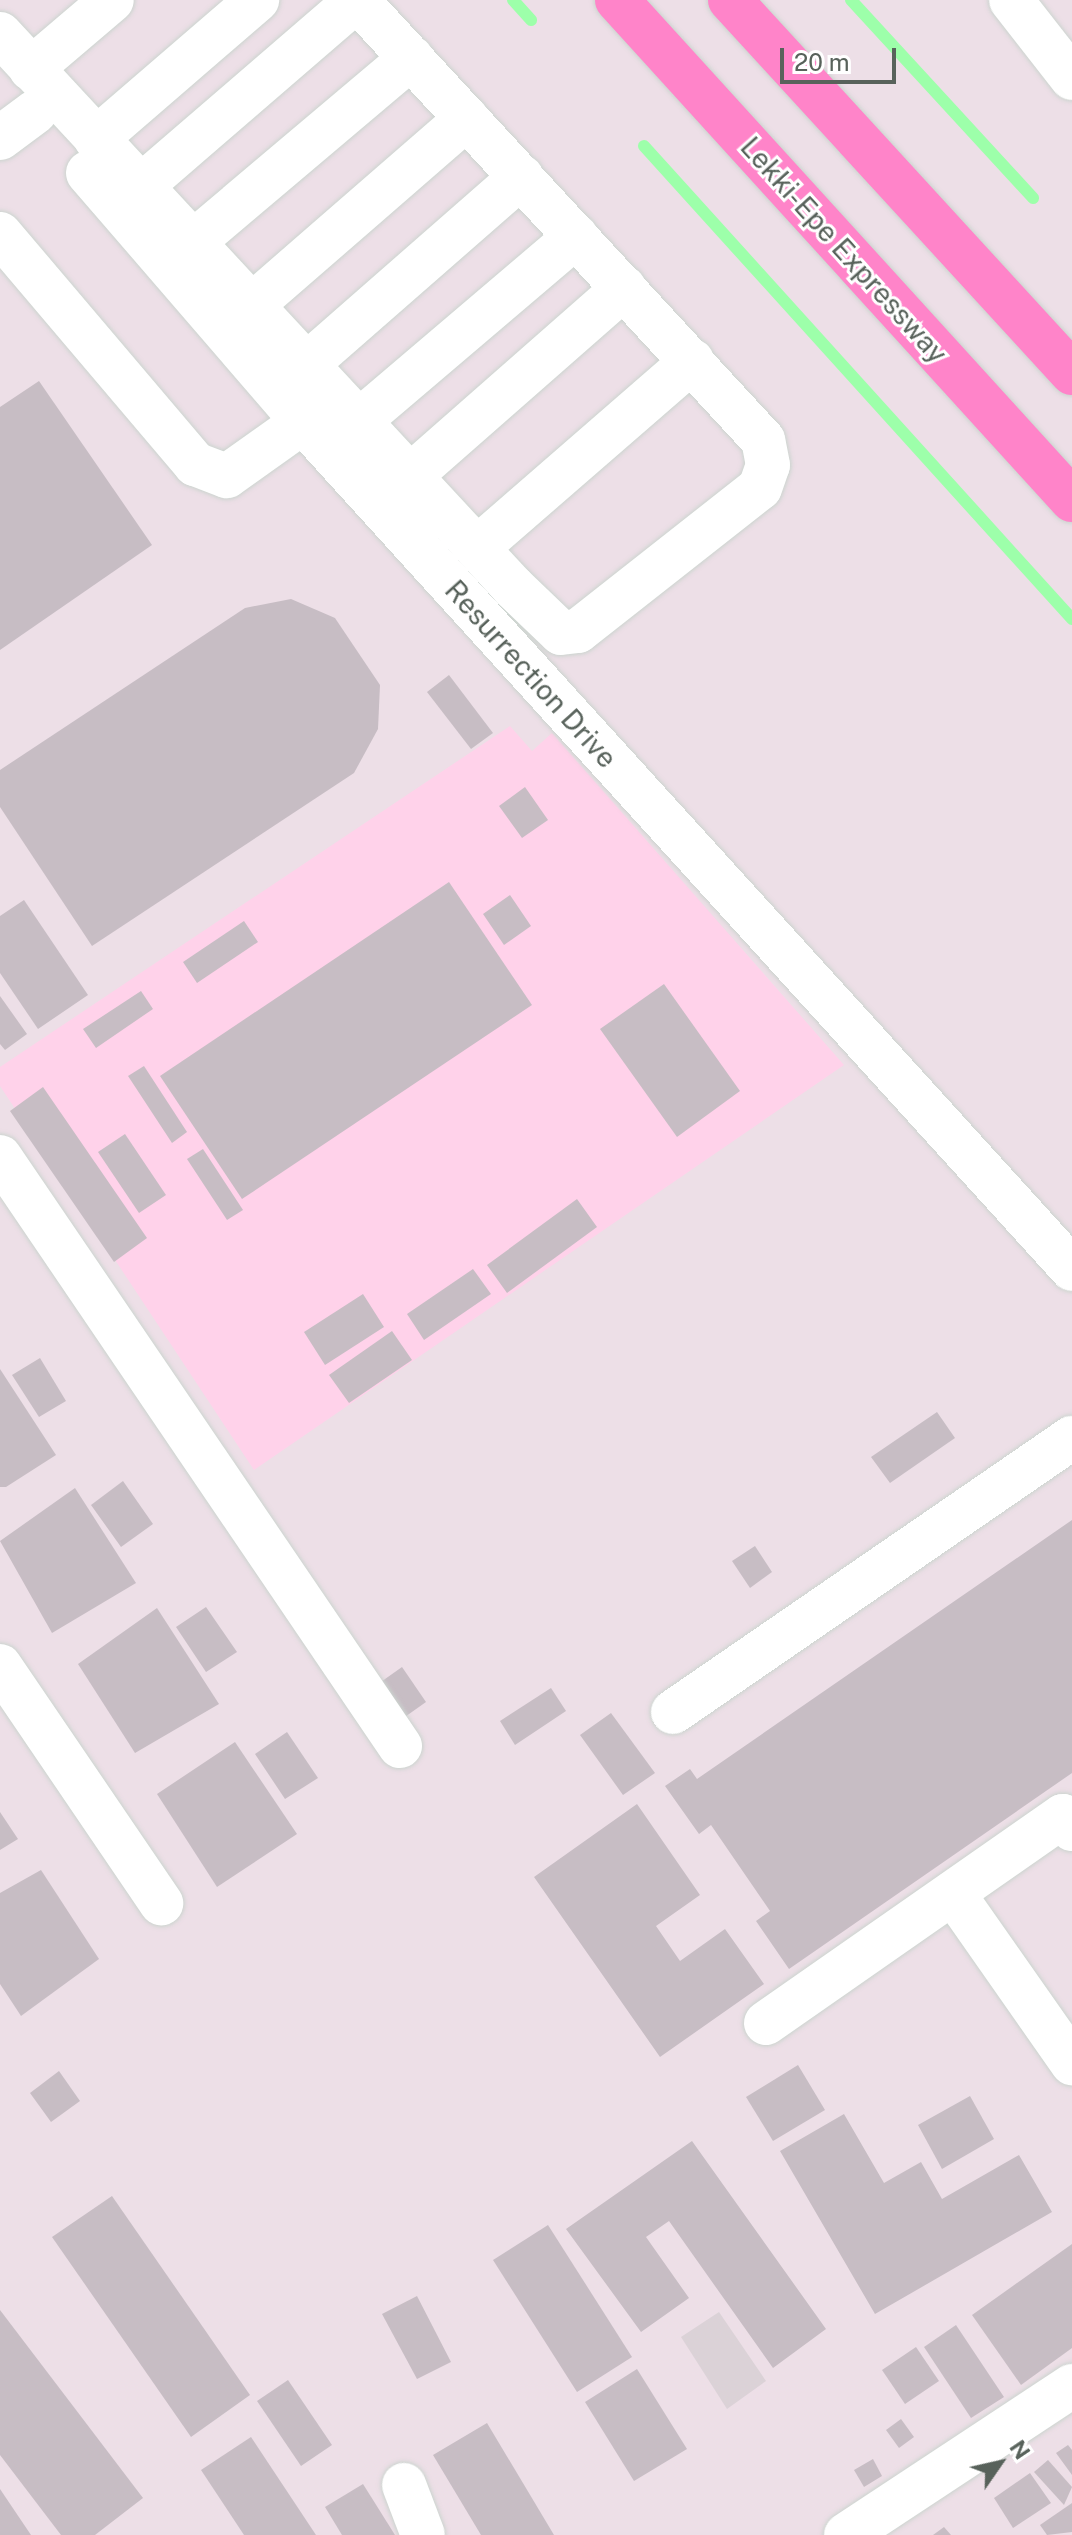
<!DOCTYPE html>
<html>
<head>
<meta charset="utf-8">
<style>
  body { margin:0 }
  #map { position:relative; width:1072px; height:2535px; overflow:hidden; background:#eddfe7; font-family:"Public Sans",sans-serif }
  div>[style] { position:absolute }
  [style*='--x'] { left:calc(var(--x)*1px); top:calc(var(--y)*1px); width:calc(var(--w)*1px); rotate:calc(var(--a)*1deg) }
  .commercial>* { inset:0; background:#ffd2ea }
  .industrial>* { inset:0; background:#dbd2d7 }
  .stream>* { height:12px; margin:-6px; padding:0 6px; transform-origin:6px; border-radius:6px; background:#9dffaa }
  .building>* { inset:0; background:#c7bdc4 }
  .roads { filter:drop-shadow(0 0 2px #ccd4cf) drop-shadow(0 0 2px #ccd4cf) }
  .minor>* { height:44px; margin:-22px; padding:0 22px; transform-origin:22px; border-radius:22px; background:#fff }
  .highway>* { height:44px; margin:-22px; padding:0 22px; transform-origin:22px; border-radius:22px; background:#ff84c9 }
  span { translate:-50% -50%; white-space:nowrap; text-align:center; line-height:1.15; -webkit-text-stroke:6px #fff; paint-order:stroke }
  .street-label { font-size:28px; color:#58625b }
  .north { position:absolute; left:960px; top:2423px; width:80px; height:80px; -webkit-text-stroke:6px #fff; paint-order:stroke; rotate:56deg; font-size:22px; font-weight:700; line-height:32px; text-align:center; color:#58625b }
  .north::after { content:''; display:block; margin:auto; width:28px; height:36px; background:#58625b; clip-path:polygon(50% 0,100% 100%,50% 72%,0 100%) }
  .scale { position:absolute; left:780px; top:48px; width:116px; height:36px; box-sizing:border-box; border:4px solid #58625b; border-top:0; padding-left:10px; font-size:24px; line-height:28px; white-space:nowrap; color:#58625b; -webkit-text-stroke:6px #fff; paint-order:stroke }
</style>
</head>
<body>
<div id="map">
  <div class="commercial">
    <div style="clip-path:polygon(510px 726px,532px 751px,552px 733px,844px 1065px,254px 1470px,0 1086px,0 1067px)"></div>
  </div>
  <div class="industrial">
    <div style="clip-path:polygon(719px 2312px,766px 2381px,727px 2409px,681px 2337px)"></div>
  </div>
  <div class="stream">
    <div style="--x:513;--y:0;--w:27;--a:48"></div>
    <div style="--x:851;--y:0;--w:269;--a:47.4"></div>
    <div style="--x:644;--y:146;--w:638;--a:47.86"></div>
  </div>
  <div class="building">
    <div style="clip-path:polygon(39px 381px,152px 545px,0 650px,0 407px)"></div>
    <div style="clip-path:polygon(291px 599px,335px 618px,380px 685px,378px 729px,354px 773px,92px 946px,0 807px,0 770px,245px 608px)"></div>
    <div style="clip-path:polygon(449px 675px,493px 733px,471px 749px,427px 692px)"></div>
    <div style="clip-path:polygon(525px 787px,548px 820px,522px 838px,499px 806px)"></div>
    <div style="clip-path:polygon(449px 882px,532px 1005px,242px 1199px,160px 1076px)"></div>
    <div style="clip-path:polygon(510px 895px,531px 926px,504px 945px,483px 914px)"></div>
    <div style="clip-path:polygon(24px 900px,88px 995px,38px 1029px,0 973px,0 916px)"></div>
    <div style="clip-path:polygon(244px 921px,258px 942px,197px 983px,183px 962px)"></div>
    <div style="clip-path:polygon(664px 984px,740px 1091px,677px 1137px,600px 1029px)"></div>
    <div style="clip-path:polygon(141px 991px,153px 1009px,96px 1048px,83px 1029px)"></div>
    <div style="clip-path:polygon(0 996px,27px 1034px,5px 1050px,0 1044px)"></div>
    <div style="clip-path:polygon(144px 1066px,187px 1132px,172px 1143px,128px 1076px)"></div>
    <div style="clip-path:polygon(43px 1087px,147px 1238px,114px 1262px,10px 1111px)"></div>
    <div style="clip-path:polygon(125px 1134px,166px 1195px,139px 1213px,98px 1152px)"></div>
    <div style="clip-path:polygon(203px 1149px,243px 1210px,227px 1220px,187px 1159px)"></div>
    <div style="clip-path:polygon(577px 1199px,597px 1227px,507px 1293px,487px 1265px)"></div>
    <div style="clip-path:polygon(473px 1269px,491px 1294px,424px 1340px,407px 1314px)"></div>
    <div style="clip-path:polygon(363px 1294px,384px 1327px,325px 1365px,304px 1332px)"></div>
    <div style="clip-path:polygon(392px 1331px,412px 1360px,349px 1403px,329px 1375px)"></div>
    <div style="clip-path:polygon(40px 1358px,66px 1401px,39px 1417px,12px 1375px)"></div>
    <div style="clip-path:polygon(0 1369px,56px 1455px,6px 1487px,0 1487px)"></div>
    <div style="clip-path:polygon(937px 1412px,955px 1438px,890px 1483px,871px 1457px)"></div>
    <div style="clip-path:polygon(123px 1481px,153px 1524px,121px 1547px,91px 1505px)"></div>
    <div style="clip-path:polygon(75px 1488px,136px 1583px,52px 1633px,0 1541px)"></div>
    <div style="clip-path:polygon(1072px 1520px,1072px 1773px,789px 1969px,756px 1921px,770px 1911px,711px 1825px,699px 1834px,665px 1786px,690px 1769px,697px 1779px)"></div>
    <div style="clip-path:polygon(755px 1546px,772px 1572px,750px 1588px,732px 1561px)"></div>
    <div style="clip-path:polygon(206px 1607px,237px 1652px,206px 1672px,176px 1627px)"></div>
    <div style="clip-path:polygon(157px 1608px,219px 1704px,135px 1753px,78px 1664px)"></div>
    <div style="clip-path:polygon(402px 1667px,426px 1702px,402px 1719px,378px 1684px)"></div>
    <div style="clip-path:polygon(551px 1688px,566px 1711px,515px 1745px,500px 1721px)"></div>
    <div style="clip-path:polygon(611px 1713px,655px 1773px,623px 1795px,580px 1735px)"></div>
    <div style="clip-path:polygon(287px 1732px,318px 1778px,285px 1799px,255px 1754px)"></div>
    <div style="clip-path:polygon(235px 1742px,297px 1834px,217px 1887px,157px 1794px)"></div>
    <div style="clip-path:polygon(637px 1804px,700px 1895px,656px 1926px,680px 1961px,725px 1929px,764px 1984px,660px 2057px,534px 1877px)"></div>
    <div style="clip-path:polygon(0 1812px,18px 1839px,0 1850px)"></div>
    <div style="clip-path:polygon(41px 1870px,99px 1959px,21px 2016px,0 1984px,0 1893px)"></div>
    <div style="clip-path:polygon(798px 2065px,825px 2110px,773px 2141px,746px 2097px)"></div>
    <div style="clip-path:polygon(59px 2071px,80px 2101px,51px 2122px,30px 2093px)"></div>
    <div style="clip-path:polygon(970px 2096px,994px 2139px,942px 2169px,918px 2125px)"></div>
    <div style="clip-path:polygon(844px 2114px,884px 2183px,921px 2162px,942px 2199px,1019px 2155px,1052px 2212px,875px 2314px,780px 2151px)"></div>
    <div style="clip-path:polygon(692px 2141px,826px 2329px,773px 2368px,669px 2221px,646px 2237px,689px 2298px,641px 2332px,566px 2229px)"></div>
    <div style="clip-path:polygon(112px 2196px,250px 2395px,191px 2437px,52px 2237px)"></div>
    <div style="clip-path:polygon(548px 2225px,632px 2357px,577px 2392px,493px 2260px)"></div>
    <div style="clip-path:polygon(1072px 2244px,1072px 2348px,1021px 2385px,972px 2315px)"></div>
    <div style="clip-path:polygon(417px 2296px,451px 2362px,417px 2379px,382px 2314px)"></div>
    <div style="clip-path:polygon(0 2310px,143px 2498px,95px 2535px,61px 2535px,0 2455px)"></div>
    <div style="clip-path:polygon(956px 2325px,1004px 2397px,971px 2418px,924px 2347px)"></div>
    <div style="clip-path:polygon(916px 2347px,939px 2381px,905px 2404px,882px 2370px)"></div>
    <div style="clip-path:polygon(637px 2369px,687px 2449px,634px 2481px,585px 2402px)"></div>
    <div style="clip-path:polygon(288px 2380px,332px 2445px,301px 2466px,257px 2401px)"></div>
    <div style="clip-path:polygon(901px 2419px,914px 2437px,899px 2448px,886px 2430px)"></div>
    <div style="clip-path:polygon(487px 2423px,554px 2535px,481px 2535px,433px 2455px)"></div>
    <div style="clip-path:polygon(251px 2437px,316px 2535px,244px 2535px,201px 2470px)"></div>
    <div style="clip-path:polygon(1068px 2445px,1072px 2450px,1072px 2475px,1056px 2453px)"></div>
    <div style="clip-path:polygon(873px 2459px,882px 2476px,864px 2487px,854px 2470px)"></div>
    <div style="clip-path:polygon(1048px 2460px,1072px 2487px,1064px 2505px,1034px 2472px)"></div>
    <div style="clip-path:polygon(1030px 2473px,1051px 2503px,1013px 2528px,994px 2498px)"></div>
    <div style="clip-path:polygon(363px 2484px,395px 2535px,342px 2535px,325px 2507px)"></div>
    <div style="clip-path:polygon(0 2489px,31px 2535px,0 2535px)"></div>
    <div style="clip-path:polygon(1072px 2503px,1072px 2532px,1047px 2535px,1040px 2525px)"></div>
    <div style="clip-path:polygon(944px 2527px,951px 2535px,933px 2535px)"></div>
  </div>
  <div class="roads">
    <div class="minor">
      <div style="--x:1011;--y:0;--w:99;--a:52"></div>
      <div style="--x:0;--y:34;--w:754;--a:47.15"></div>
      <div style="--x:513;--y:587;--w:66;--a:43.8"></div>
      <div style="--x:561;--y:633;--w:17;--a:-7"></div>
      <div style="--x:578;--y:631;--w:231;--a:-38.2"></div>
      <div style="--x:760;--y:488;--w:24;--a:-71"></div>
      <div style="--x:768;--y:465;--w:25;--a:-101"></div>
      <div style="--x:763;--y:440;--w:599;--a:-132.7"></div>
      <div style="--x:31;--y:69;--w:106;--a:-40.4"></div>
      <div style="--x:0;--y:138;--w:44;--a:-36.6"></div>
      <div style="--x:96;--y:139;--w:213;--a:-40.8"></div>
      <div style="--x:88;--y:173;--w:329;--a:49.2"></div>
      <div style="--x:303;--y:422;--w:1144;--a:47.76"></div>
      <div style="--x:140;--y:187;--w:286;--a:-40.8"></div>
      <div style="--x:0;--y:234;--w:302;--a:49.7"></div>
      <div style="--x:195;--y:464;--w:34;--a:21"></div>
      <div style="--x:227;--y:476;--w:93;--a:-35.4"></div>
      <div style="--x:192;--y:243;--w:287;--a:-40.2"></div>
      <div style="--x:251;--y:306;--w:286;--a:-41"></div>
      <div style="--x:306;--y:365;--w:286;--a:-41.2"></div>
      <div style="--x:359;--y:421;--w:285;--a:-40.4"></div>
      <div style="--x:410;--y:476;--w:285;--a:-41.3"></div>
      <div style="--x:477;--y:548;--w:285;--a:-41"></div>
      <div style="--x:0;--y:1157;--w:712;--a:55.82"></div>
      <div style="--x:0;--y:1666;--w:287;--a:55.8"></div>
      <div style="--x:673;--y:1712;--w:484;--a:-34.5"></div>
      <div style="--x:953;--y:1893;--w:208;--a:55"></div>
      <div style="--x:766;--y:2023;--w:362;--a:-34.9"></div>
      <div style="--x:1063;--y:1816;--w:16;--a:55"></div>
      <div style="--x:404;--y:2485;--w:53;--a:69.2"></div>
      <div style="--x:846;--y:2535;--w:271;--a:-33.4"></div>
    </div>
    <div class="highway">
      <div style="--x:617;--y:0;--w:676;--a:47.7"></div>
      <div style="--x:730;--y:0;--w:506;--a:47.48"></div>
    </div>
  </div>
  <div class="street-label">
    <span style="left:844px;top:250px;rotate:48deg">Lekki-Epe Expressway</span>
    <span style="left:531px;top:674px;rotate:48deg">Resurrection Drive</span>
  </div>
  <div class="north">N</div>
  <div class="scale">20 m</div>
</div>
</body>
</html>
